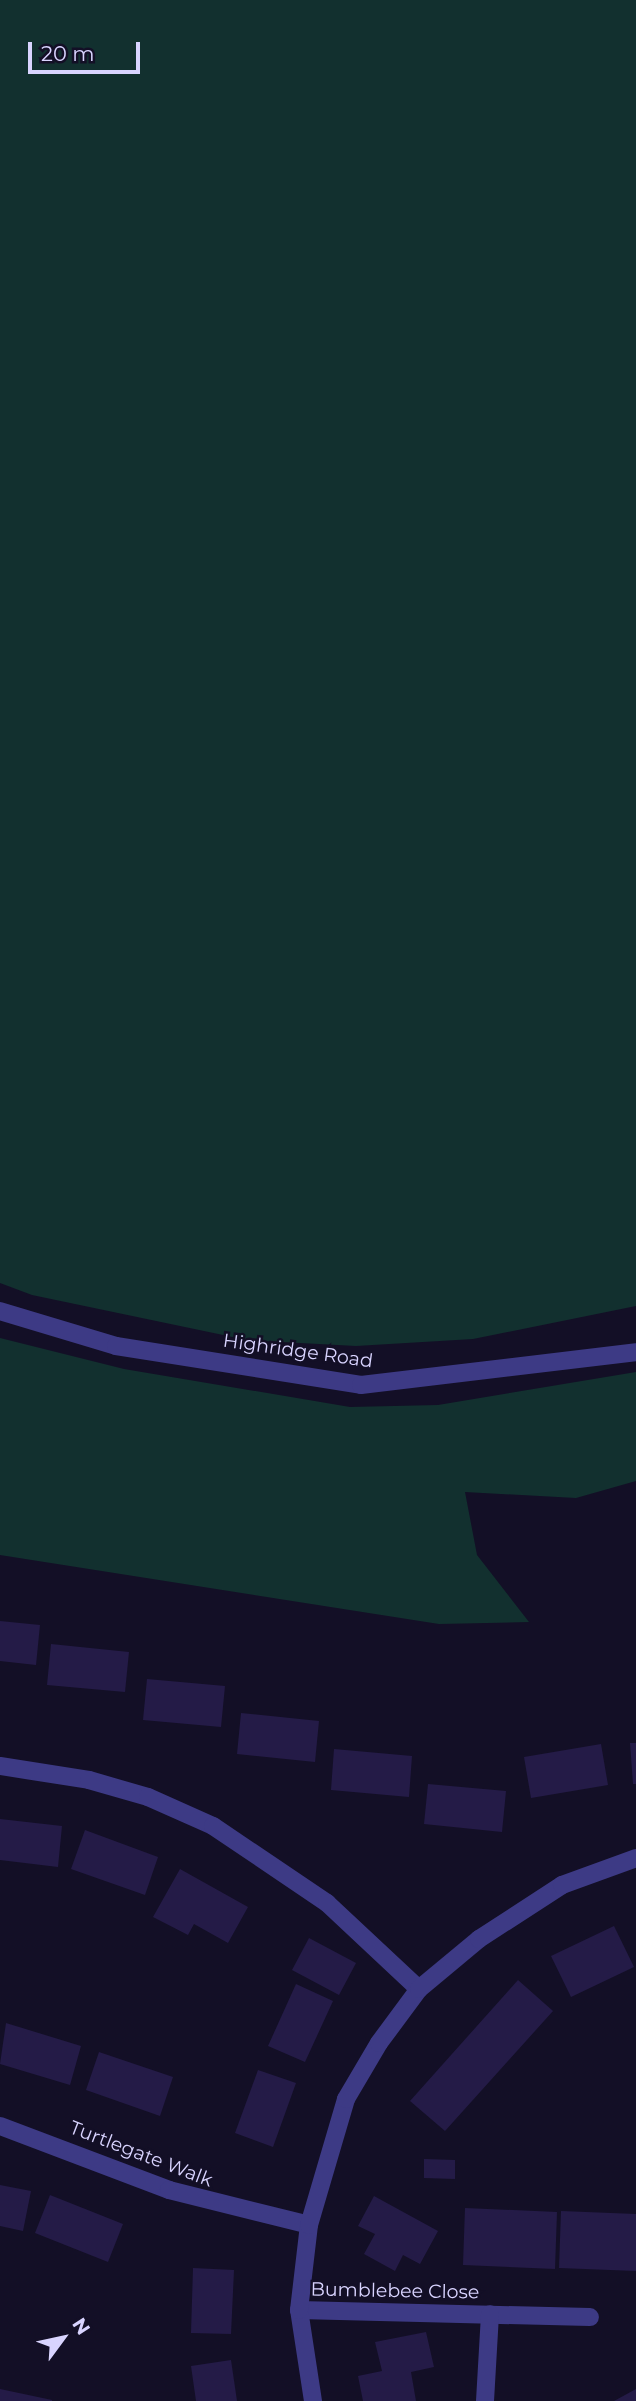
<!DOCTYPE html>
<html>
<head>
<meta charset="utf-8">
<style>
  body { margin:0 }
  #map { position:relative; width:636px; height:2401px; overflow:hidden; background:#130f26; font-family:Montserrat,sans-serif }
  div>[style] { position:absolute }
  [style*='--x'] { left:calc(var(--x)*1px); top:calc(var(--y)*1px); width:calc(var(--w)*1px); rotate:calc(var(--a)*1deg) }
  .green>* { inset:0; background:#12302f }
  .building>* { inset:0; background:#241b47 }
  .minor>* { height:18px; margin:-9px; padding:0 9px; transform-origin:9px; border-radius:9px; background:#3d3a85 }
  span { translate:-50% -50%; white-space:nowrap; text-align:center; line-height:1.15; -webkit-text-stroke:5px #130f26; paint-order:stroke }
  .street-label { font-size:19px; color:#d9d4ff }
  .north { position:absolute; left:28px; top:2303px; width:70px; height:70px; -webkit-text-stroke:5px #130f26; paint-order:stroke; rotate:57deg; font-size:19px; font-weight:700; line-height:28px; text-align:center; color:#d9d4ff }
  .north::after { content:''; display:block; margin:auto; width:24px; height:32px; background:#d9d4ff; clip-path:polygon(50% 0,100% 100%,50% 72%,0 100%) }
  .scale { position:absolute; left:28px; top:42px; width:112px; height:32px; box-sizing:border-box; border:4px solid #d9d4ff; border-top:0; padding-left:9px; font-size:21px; line-height:24px; white-space:nowrap; color:#d9d4ff; -webkit-text-stroke:5px #130f26; paint-order:stroke }
</style>
</head>
<body>
<div id="map">
  <div class="green">
    <div style="clip-path:polygon(0 0,636px 0,636px 1306px,473px 1339px,356px 1346px,247px 1340px,32px 1295px,0 1283px)"></div>
    <div style="clip-path:polygon(0 1338px,124px 1369px,350px 1407px,438px 1405px,636px 1372px,636px 1481px,576px 1498px,465px 1492px,477px 1555px,529px 1622px,439px 1624px,0 1555px)"></div>
  </div>
  <div class="building">
    <div style="clip-path:polygon(0 1621px,40px 1625px,36px 1665px,0 1661px)"></div>
    <div style="clip-path:polygon(51px 1644px,129px 1652px,125px 1692px,47px 1685px)"></div>
    <div style="clip-path:polygon(147px 1679px,225px 1686px,221px 1727px,143px 1720px)"></div>
    <div style="clip-path:polygon(241px 1713px,319px 1721px,315px 1762px,237px 1754px)"></div>
    <div style="clip-path:polygon(630px 1743px,636px 1743px,636px 1784px,633px 1784px)"></div>
    <div style="clip-path:polygon(601px 1744px,608px 1785px,531px 1798px,524px 1757px)"></div>
    <div style="clip-path:polygon(334px 1749px,412px 1756px,409px 1797px,331px 1790px)"></div>
    <div style="clip-path:polygon(428px 1784px,506px 1791px,502px 1832px,424px 1824px)"></div>
    <div style="clip-path:polygon(0 1819px,62px 1826px,58px 1867px,0 1860px)"></div>
    <div style="clip-path:polygon(85px 1830px,158px 1857px,145px 1895px,71px 1869px)"></div>
    <div style="clip-path:polygon(180px 1869px,248px 1907px,228px 1943px,194px 1924px,188px 1935px,153px 1917px)"></div>
    <div style="clip-path:polygon(614px 1926px,634px 1967px,571px 1997px,551px 1956px)"></div>
    <div style="clip-path:polygon(309px 1938px,356px 1963px,339px 1995px,292px 1970px)"></div>
    <div style="clip-path:polygon(518px 1980px,553px 2011px,445px 2131px,410px 2101px)"></div>
    <div style="clip-path:polygon(296px 1984px,333px 2001px,305px 2062px,268px 2046px)"></div>
    <div style="clip-path:polygon(6px 2023px,81px 2046px,70px 2085px,0 2064px)"></div>
    <div style="clip-path:polygon(99px 2052px,173px 2077px,160px 2116px,86px 2090px)"></div>
    <div style="clip-path:polygon(258px 2070px,296px 2083px,273px 2147px,235px 2133px)"></div>
    <div style="clip-path:polygon(424px 2159px,455px 2160px,455px 2179px,424px 2178px)"></div>
    <div style="clip-path:polygon(0 2185px,31px 2191px,23px 2231px,0 2226px)"></div>
    <div style="clip-path:polygon(50px 2195px,123px 2224px,108px 2262px,35px 2233px)"></div>
    <div style="clip-path:polygon(374px 2196px,438px 2231px,420px 2264px,403px 2255px,395px 2271px,364px 2254px,375px 2234px,358px 2226px)"></div>
    <div style="clip-path:polygon(465px 2208px,557px 2212px,555px 2269px,463px 2265px)"></div>
    <div style="clip-path:polygon(561px 2211px,636px 2214px,636px 2271px,559px 2268px)"></div>
    <div style="clip-path:polygon(193px 2268px,234px 2270px,231px 2334px,191px 2333px)"></div>
    <div style="clip-path:polygon(426px 2332px,434px 2367px,411px 2372px,416px 2401px,363px 2401px,358px 2376px,382px 2371px,375px 2342px)"></div>
    <div style="clip-path:polygon(231px 2360px,237px 2401px,196px 2401px,191px 2366px)"></div>
    <div style="clip-path:polygon(0 2389px,52px 2400px,52px 2401px,0 2401px)"></div>
    <div style="clip-path:polygon(636px 2389px,636px 2401px,614px 2401px)"></div>
  </div>
  <div class="minor">
    <div style="--x:0;--y:1311;--w:121;--a:16.8"></div>
    <div style="--x:116;--y:1346;--w:248;--a:9"></div>
    <div style="--x:361;--y:1385;--w:277;--a:-6.8"></div>
    <div style="--x:0;--y:1766;--w:90;--a:8.9"></div>
    <div style="--x:89;--y:1780;--w:61;--a:16.1"></div>
    <div style="--x:148;--y:1797;--w:71;--a:24"></div>
    <div style="--x:213;--y:1826;--w:138;--a:34"></div>
    <div style="--x:327;--y:1903;--w:126;--a:43.1"></div>
    <div style="--x:0;--y:2126;--w:181;--a:20.7"></div>
    <div style="--x:169;--y:2190;--w:144;--a:14"></div>
    <div style="--x:299;--y:2310;--w:291;--a:1.4"></div>
    <div style="--x:313;--y:2401;--w:92;--a:-98.7"></div>
    <div style="--x:299;--y:2310;--w:86;--a:-83.3"></div>
    <div style="--x:309;--y:2225;--w:131;--a:-73.6"></div>
    <div style="--x:346;--y:2099;--w:65;--a:-59.5"></div>
    <div style="--x:379;--y:2043;--w:67;--a:-53.5"></div>
    <div style="--x:419;--y:1989;--w:78;--a:-39.8"></div>
    <div style="--x:479;--y:1939;--w:99;--a:-33"></div>
    <div style="--x:562;--y:1885;--w:79;--a:-20"></div>
    <div style="--x:485;--y:2401;--w:87;--a:-86.7"></div>
  </div>
  <div class="street-label">
    <span style="left:298px;top:1351px;rotate:8deg">Highridge Road</span>
    <span style="left:141px;top:2154px;rotate:21deg">Turtlegate Walk</span>
    <span style="left:395px;top:2291px;rotate:1deg">Bumblebee Close</span>
  </div>
  <div class="north">N</div>
  <div class="scale">20 m</div>
</div>
</body>
</html>
